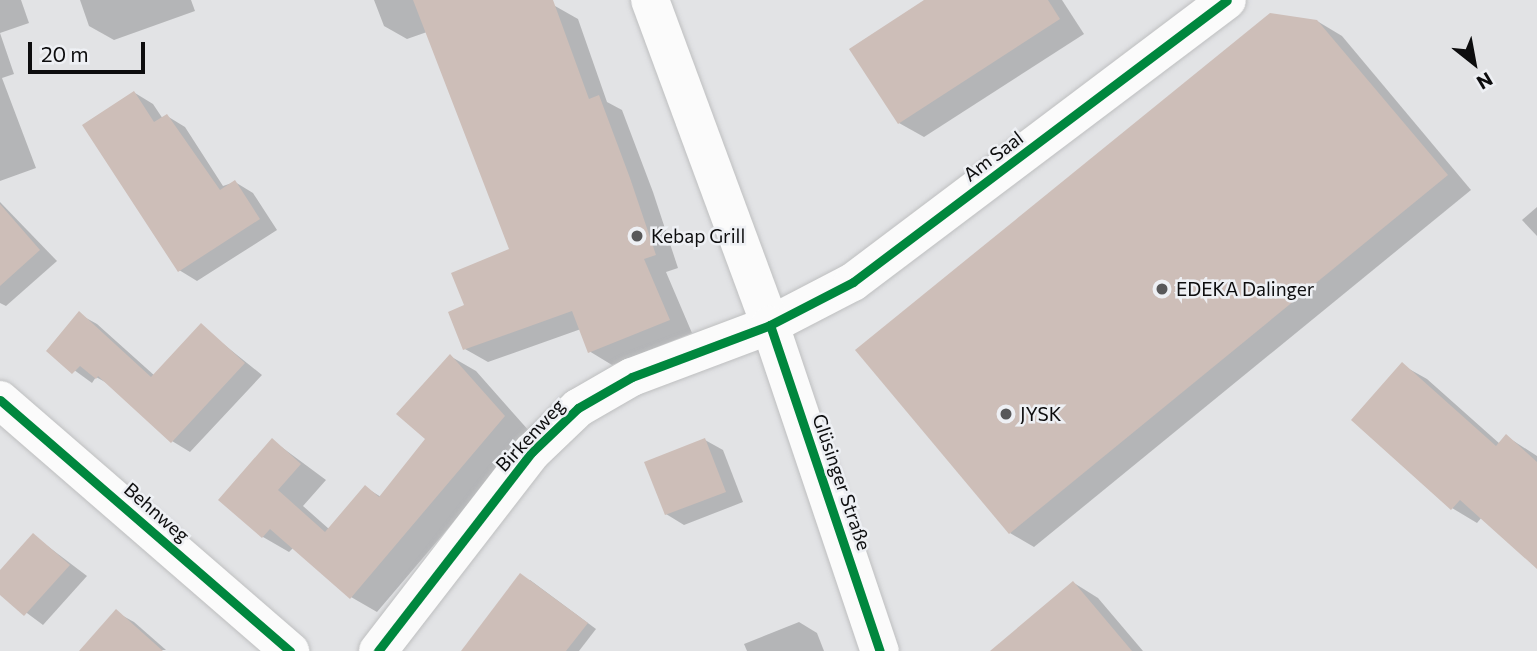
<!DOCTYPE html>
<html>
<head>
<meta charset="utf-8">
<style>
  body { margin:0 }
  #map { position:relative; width:1537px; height:651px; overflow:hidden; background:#e2e3e5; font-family:Commissioner,sans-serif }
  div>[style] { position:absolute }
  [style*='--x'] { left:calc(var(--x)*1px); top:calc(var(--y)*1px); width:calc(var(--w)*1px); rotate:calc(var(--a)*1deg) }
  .shadow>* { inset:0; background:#0003 }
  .building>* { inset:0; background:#cdbeb8 }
  .roads { filter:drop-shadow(0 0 2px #bebfc0) drop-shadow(0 0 2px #bebfc0) }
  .street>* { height:38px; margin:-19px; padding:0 19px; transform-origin:19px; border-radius:19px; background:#fbfbfb }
  .secondary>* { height:38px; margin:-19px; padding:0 19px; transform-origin:19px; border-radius:19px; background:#fbfbfb }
  .cycleway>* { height:9px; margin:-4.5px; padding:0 4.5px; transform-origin:4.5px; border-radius:4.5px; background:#00873e }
  .dots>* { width:19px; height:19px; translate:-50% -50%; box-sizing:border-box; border:4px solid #eef0f4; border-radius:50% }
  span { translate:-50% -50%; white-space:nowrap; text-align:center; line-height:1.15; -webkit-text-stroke:5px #eef0f4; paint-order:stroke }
  .street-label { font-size:19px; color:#0d0d0e }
  .poi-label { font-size:19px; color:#0d0d0e }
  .left { translate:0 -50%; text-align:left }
  .north { position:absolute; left:1439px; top:28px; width:70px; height:70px; -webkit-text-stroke:5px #eef0f4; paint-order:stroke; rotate:149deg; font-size:19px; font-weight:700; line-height:28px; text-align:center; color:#0d0d0e }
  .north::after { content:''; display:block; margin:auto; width:24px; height:32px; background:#0d0d0e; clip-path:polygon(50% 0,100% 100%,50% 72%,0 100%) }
  .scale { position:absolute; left:28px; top:42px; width:117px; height:32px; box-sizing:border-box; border:4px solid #0d0d0e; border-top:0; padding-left:9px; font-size:21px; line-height:24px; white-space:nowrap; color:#0d0d0e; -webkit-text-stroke:5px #eef0f4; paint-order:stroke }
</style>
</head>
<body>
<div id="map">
  <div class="shadow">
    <div style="clip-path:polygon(0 0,21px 0,29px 23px,0 33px)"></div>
    <div style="clip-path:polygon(80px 0,191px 0,195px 11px,114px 40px,89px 26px)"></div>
    <div style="clip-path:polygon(374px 0,507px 0,555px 6px,578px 19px,607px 102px,622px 110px,653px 192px,678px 268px,666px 272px,692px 333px,612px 365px,589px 351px,581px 329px,488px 362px,465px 349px,466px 306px,512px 250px,427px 32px,407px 39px,384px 26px)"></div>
    <div style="clip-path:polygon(928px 0,1062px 0,1084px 34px,924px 137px,899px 123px)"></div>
    <div style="clip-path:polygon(1317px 21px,1342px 36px,1471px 190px,1034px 547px,1010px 533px)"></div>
    <div style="clip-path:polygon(0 33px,14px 74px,2px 78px,36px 168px,0 181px)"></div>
    <div style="clip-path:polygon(135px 93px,153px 104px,163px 119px,167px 116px,185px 127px,223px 186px,235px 182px,253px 193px,277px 230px,197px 281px,179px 270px)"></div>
    <div style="clip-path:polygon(0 202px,57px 261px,6px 306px,0 303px)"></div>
    <div style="clip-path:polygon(1537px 207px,1537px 236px,1522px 220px)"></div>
    <div style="clip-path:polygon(79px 314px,97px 324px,155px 376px,201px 326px,262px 375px,190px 452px,172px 441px,114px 387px,96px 377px,92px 383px,48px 351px)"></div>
    <div style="clip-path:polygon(450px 356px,476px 371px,530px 432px,377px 612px,351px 597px,294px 547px,289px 552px,263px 537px,220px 500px,272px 440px,326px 480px,303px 506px,329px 529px,365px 487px,381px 497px,428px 439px)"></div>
    <div style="clip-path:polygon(1402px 365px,1427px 379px,1500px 444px,1506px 436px,1537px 456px,1537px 567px,1482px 517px,1477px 523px,1452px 508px)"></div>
    <div style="clip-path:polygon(705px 440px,723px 450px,743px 502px,684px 525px,666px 514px)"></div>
    <div style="clip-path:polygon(33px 535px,87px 576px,43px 625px,0 593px,0 573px)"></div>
    <div style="clip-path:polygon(530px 580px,596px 629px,579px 651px,466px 651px)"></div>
    <div style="clip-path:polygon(1074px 583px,1098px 598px,1143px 651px,993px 651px)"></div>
    <div style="clip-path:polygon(116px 612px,134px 622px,166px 650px,81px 651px)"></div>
    <div style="clip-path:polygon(799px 622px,817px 633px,824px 651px,747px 651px,744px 644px)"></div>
  </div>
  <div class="building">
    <div style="clip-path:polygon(413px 0,553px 0,589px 99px,599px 95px,630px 178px,656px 255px,644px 259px,670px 320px,588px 353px,572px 311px,463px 350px,448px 312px,464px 305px,451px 273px,509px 249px)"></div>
    <div style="clip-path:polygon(924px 0,1048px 0,1060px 19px,898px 124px,849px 49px)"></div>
    <div style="clip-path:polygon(1270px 13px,1317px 20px,1448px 175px,1009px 534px,855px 350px)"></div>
    <div style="clip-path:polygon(134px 91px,154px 122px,167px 114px,220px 190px,235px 180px,260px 219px,178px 272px,82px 125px)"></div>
    <div style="clip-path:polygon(0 204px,40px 250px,0 286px)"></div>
    <div style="clip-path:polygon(79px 311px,151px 377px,201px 323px,245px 363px,171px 443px,98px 376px,96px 379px,80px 366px,72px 374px,46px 351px)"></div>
    <div style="clip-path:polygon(450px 354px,505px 416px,350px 599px,270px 529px,262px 538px,218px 500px,272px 438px,301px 464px,278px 490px,325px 532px,365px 485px,379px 497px,425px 439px,396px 414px)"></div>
    <div style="clip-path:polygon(1402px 362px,1496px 446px,1506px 434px,1537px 462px,1537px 569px,1460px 500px,1451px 510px,1351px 420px)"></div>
    <div style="clip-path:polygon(705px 438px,726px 492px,665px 515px,644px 462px)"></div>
    <div style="clip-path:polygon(33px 533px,70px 565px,24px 616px,0 595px,0 570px)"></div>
    <div style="clip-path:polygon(520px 573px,588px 623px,566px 651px,461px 651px)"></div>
    <div style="clip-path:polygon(1073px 581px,1132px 651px,990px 651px)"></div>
    <div style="clip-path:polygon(116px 609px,163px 651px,79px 651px)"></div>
  </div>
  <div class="roads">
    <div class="street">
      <div style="--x:0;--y:400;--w:384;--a:40.9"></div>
      <div style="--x:378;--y:651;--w:252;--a:-52.3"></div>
      <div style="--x:532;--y:452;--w:64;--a:-43.7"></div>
      <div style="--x:578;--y:408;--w:62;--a:-29.9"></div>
      <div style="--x:632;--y:377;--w:147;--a:-20.6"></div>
      <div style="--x:770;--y:325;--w:93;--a:-27.4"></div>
      <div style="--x:853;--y:282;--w:468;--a:-37"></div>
    </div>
    <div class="secondary">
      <div style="--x:650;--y:0;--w:346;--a:69.7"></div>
      <div style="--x:770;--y:325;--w:344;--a:71.4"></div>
    </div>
  </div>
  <div class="cycleway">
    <div style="--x:770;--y:325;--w:344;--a:71.4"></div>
    <div style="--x:0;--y:400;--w:384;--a:40.9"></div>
    <div style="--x:378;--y:651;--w:252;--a:-52.3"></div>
    <div style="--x:532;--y:452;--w:64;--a:-43.7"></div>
    <div style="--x:578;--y:408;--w:62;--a:-29.9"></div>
    <div style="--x:632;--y:377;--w:147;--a:-20.6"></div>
    <div style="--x:770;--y:325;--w:93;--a:-27.4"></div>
    <div style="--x:853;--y:282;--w:468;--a:-37"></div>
  </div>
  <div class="dots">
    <div style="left:637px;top:236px;background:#585859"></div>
    <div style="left:1162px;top:289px;background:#585859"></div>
    <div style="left:1006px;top:414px;background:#585859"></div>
  </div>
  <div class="street-label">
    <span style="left:993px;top:156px;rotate:-37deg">Am Saal</span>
    <span style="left:530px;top:435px;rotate:-47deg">Birkenweg</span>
    <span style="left:842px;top:482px;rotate:71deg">Glüsinger Straße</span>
    <span style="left:157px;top:512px;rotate:41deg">Behnweg</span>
  </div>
  <div class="poi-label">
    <span class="left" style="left:651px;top:236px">Kebap Grill</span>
    <span class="left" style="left:1176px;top:289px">EDEKA Dalinger</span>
    <span class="left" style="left:1020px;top:414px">JYSK</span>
  </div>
  <div class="north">N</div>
  <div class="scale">20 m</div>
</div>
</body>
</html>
